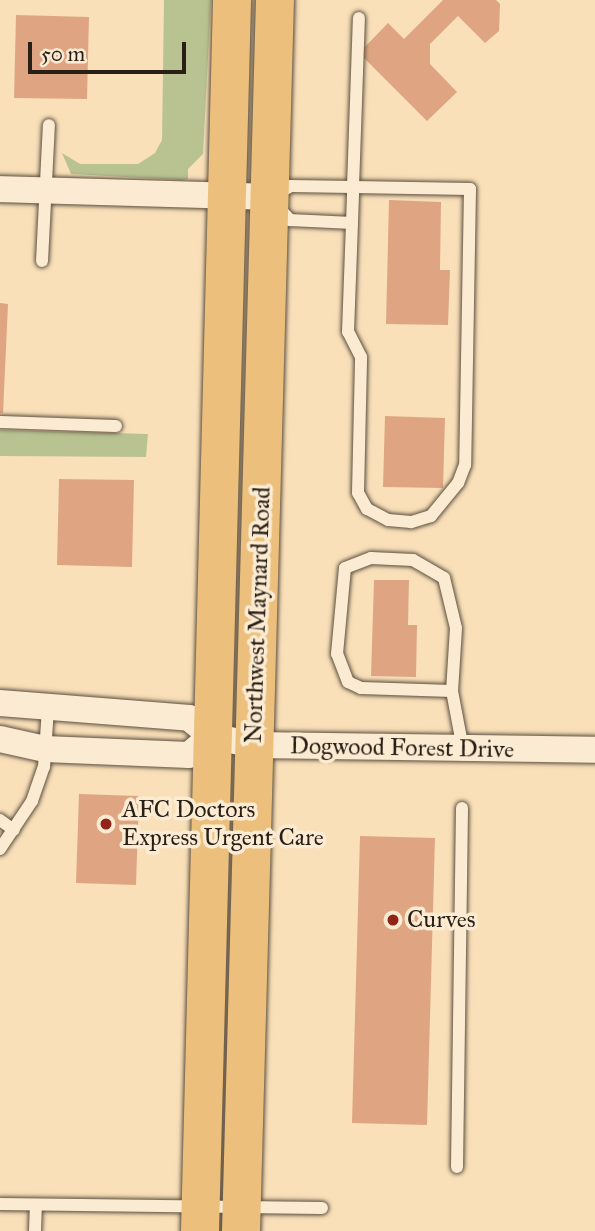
<!DOCTYPE html>
<html>
<head>
<meta charset="utf-8">
<style>
  body { margin:0 }
  #map { position:relative; width:595px; height:1231px; overflow:hidden; background:#f9e0b9; font-family:"IM FELL Great Primer",serif }
  div>[style] { position:absolute }
  [style*='--x'] { left:calc(var(--x)*1px); top:calc(var(--y)*1px); width:calc(var(--w)*1px); rotate:calc(var(--a)*1deg) }
  .green>* { inset:0; background:#b9c392 }
  .building>* { inset:0; background:#dfa582 }
  .roads { filter:drop-shadow(0 0 2px #5c4f3f) drop-shadow(0 0 2px #5c4f3f) }
  .lane>* { height:12px; margin:-6px; padding:0 6px; transform-origin:6px; border-radius:6px; background:#fbebd2 }
  .street>* { height:26px; margin:-13px; padding:0 13px; transform-origin:13px; border-radius:13px; background:#fbebd2 }
  .primary>* { height:38px; margin:-19px; padding:0 19px; transform-origin:19px; border-radius:19px; background:#ecc07c }
  .dots>* { width:19px; height:19px; translate:-50% -50%; box-sizing:border-box; border:4px solid #fbebd2; border-radius:50% }
  span { translate:-50% -50%; white-space:nowrap; text-align:center; line-height:1.15; -webkit-text-stroke:7px #fbebd2; paint-order:stroke }
  .street-label { font-size:24px; color:#281f16 }
  .poi-label { font-size:24px; color:#281f16 }
  .left { translate:0 -50%; text-align:left }
  .scale { position:absolute; left:28px; top:42px; width:158px; height:32px; box-sizing:border-box; border:4px solid #281f16; border-top:0; padding-left:9px; font-size:21px; line-height:24px; white-space:nowrap; color:#281f16; -webkit-text-stroke:5px #fbebd2; paint-order:stroke }
</style>
</head>
<body>
<div id="map">
  <div class="green">
    <div style="clip-path:polygon(164px 0,211px 0,203px 154px,188px 169px,188px 179px,182px 180px,71px 174px,62px 153px,80px 164px,138px 164px,155px 153px,162px 140px)"></div>
    <div style="clip-path:polygon(0 430px,148px 434px,146px 457px,0 456px)"></div>
  </div>
  <div class="building">
    <div style="clip-path:polygon(443px 0,496px 0,500px 4px,499px 31px,485px 43px,458px 16px,430px 44px,430px 64px,457px 92px,427px 121px,359px 53px,388px 23px,404px 39px)"></div>
    <div style="clip-path:polygon(16px 15px,89px 17px,87px 99px,14px 98px)"></div>
    <div style="clip-path:polygon(389px 200px,441px 202px,440px 270px,450px 270px,448px 325px,386px 324px)"></div>
    <div style="clip-path:polygon(0 303px,8px 304px,3px 413px,0 413px)"></div>
    <div style="clip-path:polygon(385px 416px,445px 418px,443px 488px,383px 487px)"></div>
    <div style="clip-path:polygon(59px 479px,134px 480px,132px 567px,57px 565px)"></div>
    <div style="clip-path:polygon(374px 580px,409px 580px,408px 625px,417px 625px,416px 677px,371px 676px)"></div>
    <div style="clip-path:polygon(79px 794px,139px 796px,136px 885px,76px 883px)"></div>
    <div style="clip-path:polygon(360px 836px,435px 838px,427px 1125px,352px 1123px)"></div>
  </div>
  <div class="roads">
    <div class="lane">
      <div style="--x:274;--y:195;--w:19;--a:-28"></div>
      <div style="--x:291;--y:186;--w:62;--a:0.9"></div>
      <div style="--x:353;--y:187;--w:117;--a:1"></div>
      <div style="--x:470;--y:189;--w:276;--a:91"></div>
      <div style="--x:465;--y:465;--w:19;--a:111"></div>
      <div style="--x:458;--y:483;--w:43;--a:129.3"></div>
      <div style="--x:431;--y:516;--w:21;--a:163"></div>
      <div style="--x:411;--y:522;--w:23;--a:-175"></div>
      <div style="--x:388;--y:520;--w:24;--a:-152"></div>
      <div style="--x:367;--y:509;--w:18;--a:-119"></div>
      <div style="--x:358;--y:493;--w:136;--a:-88.7"></div>
      <div style="--x:361;--y:357;--w:28;--a:-117"></div>
      <div style="--x:348;--y:332;--w:109;--a:-87.9"></div>
      <div style="--x:352;--y:223;--w:36;--a:-88"></div>
      <div style="--x:353;--y:187;--w:169;--a:-88"></div>
      <div style="--x:278;--y:207;--w:18;--a:47"></div>
      <div style="--x:290;--y:220;--w:62;--a:2.8"></div>
      <div style="--x:42;--y:261;--w:136;--a:-87.1"></div>
      <div style="--x:0;--y:422;--w:116;--a:2"></div>
      <div style="--x:452;--y:691;--w:91;--a:-178.1"></div>
      <div style="--x:361;--y:688;--w:14;--a:-155"></div>
      <div style="--x:348;--y:682;--w:30;--a:-111"></div>
      <div style="--x:337;--y:654;--w:86;--a:-84.7"></div>
      <div style="--x:345;--y:568;--w:28;--a:-21"></div>
      <div style="--x:371;--y:558;--w:42;--a:2.7"></div>
      <div style="--x:413;--y:560;--w:36;--a:30"></div>
      <div style="--x:444;--y:578;--w:51;--a:76.5"></div>
      <div style="--x:456;--y:628;--w:63;--a:93.6"></div>
      <div style="--x:452;--y:691;--w:59;--a:79.3"></div>
      <div style="--x:0;--y:820;--w:17;--a:36"></div>
      <div style="--x:0;--y:849;--w:58;--a:-56.3"></div>
      <div style="--x:32;--y:801;--w:36;--a:-71"></div>
      <div style="--x:44;--y:767;--w:59;--a:-86.1"></div>
      <div style="--x:457;--y:1167;--w:359;--a:-89.2"></div>
      <div style="--x:0;--y:1204;--w:322;--a:0.7"></div>
      <div style="--x:35;--y:1231;--w:26;--a:-88"></div>
    </div>
    <div class="street">
      <div style="--x:0;--y:189;--w:269;--a:1.7"></div>
      <div style="--x:0;--y:703;--w:190;--a:4.5"></div>
      <div style="--x:189;--y:718;--w:28;--a:39"></div>
      <div style="--x:211;--y:736;--w:44;--a:11.8"></div>
      <div style="--x:254;--y:745;--w:341;--a:0.8"></div>
      <div style="--x:0;--y:739;--w:46;--a:12.5"></div>
      <div style="--x:45;--y:749;--w:144;--a:2.4"></div>
      <div style="--x:189;--y:755;--w:29;--a:-41"></div>
    </div>
    <div class="primary">
      <div style="--x:200;--y:1231;--w:1231;--a:-88.51"></div>
      <div style="--x:241;--y:1231;--w:1231;--a:-88.42"></div>
    </div>
  </div>
  <div class="dots">
    <div style="left:106px;top:824px;background:#8f2418"></div>
    <div style="left:393px;top:920px;background:#8f2418"></div>
  </div>
  <div class="street-label">
    <span style="left:258px;top:615px;rotate:-88deg">Northwest Maynard Road</span>
    <span style="left:402px;top:748px;rotate:1deg">Dogwood Forest Drive</span>
  </div>
  <div class="poi-label">
    <span class="left" style="left:122px;top:824px">AFC Doctors<br>Express Urgent Care</span>
    <span class="left" style="left:407px;top:920px">Curves</span>
  </div>
  <div class="scale">50 m</div>
</div>
</body>
</html>
